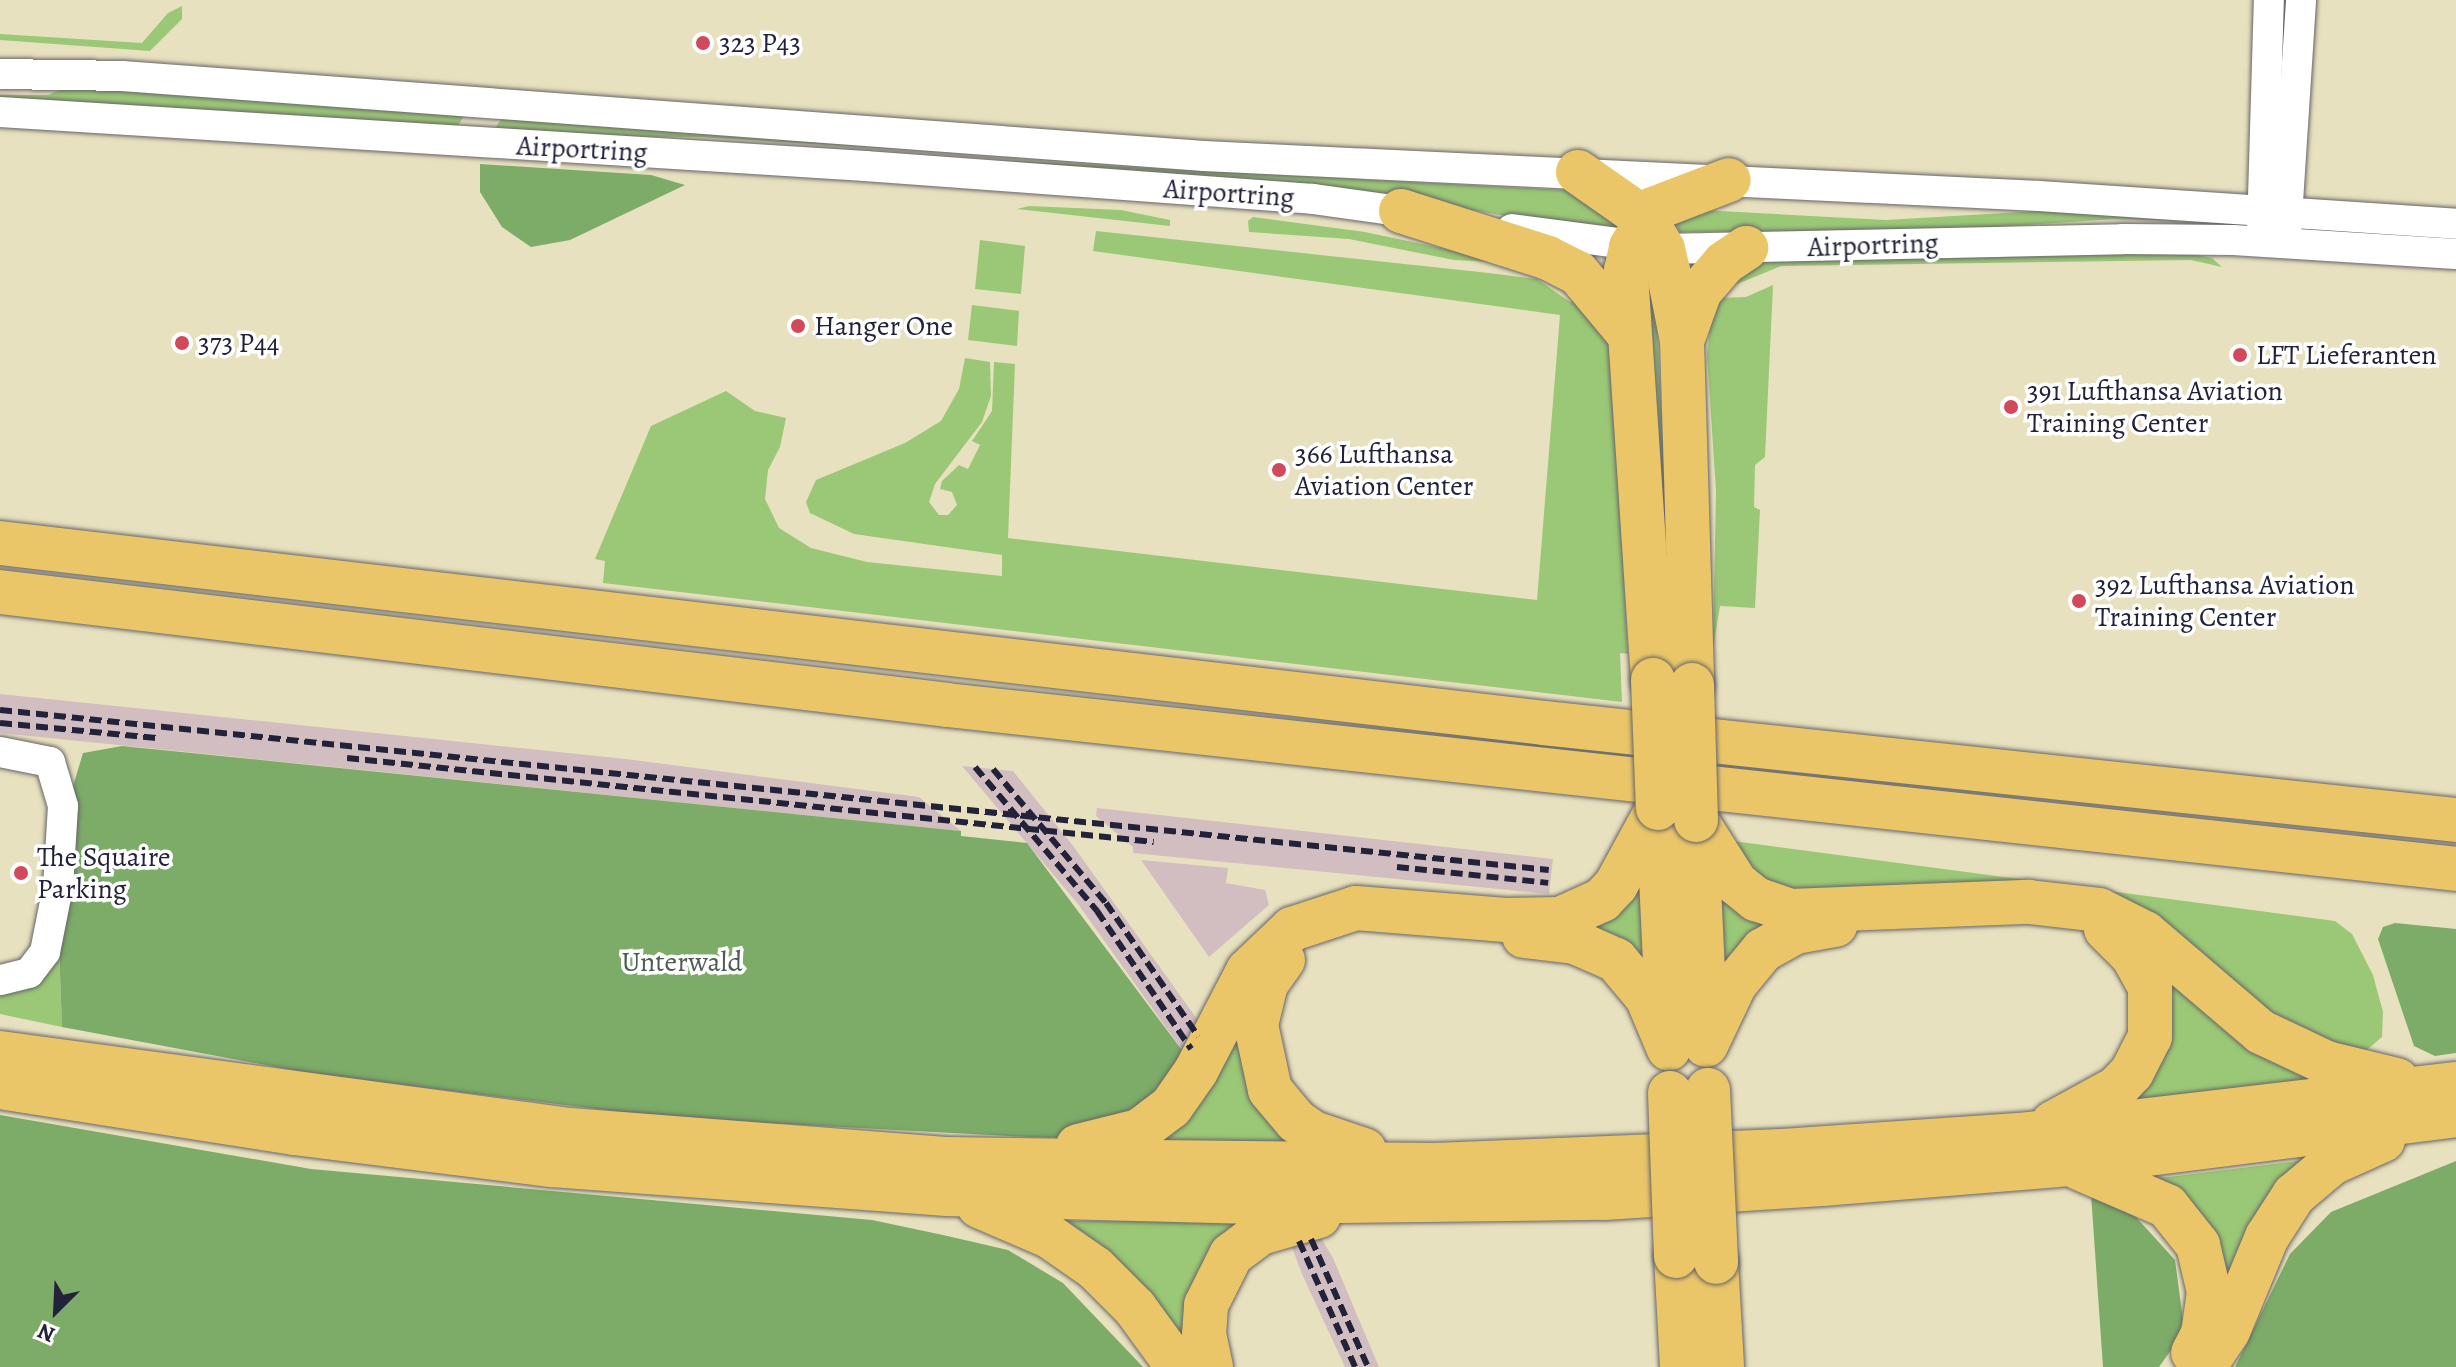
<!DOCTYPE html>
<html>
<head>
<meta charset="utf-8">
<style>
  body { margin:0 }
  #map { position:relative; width:2456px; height:1367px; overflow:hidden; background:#e8e1bf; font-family:Alegreya,serif }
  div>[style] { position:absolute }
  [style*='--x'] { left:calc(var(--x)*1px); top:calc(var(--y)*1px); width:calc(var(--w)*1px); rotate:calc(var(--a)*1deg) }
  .industrial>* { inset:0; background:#d2bec1 }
  .green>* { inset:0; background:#9bc876 }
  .forest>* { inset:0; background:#7cac67 }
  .roads { filter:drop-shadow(0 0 2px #676569) drop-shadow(0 0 2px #676569) }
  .minor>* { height:30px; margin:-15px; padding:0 15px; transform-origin:15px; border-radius:15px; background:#fff }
  .highway>* { height:44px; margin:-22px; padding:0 22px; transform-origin:22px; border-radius:22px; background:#ebc669 }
  .rail>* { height:6px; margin-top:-3px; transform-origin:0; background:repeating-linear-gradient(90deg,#22223b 0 12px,transparent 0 18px) }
  .bridges { filter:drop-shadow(0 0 2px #676569) drop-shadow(0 0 2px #676569) }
  .highway-bridge>* { height:44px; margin:-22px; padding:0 22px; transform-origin:22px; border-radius:22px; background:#ebc669 }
  .dots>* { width:22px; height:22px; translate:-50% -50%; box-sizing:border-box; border:4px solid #fff; border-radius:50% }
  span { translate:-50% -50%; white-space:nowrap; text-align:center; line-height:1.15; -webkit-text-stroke:7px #fff; paint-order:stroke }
  .poi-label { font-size:28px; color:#22223b }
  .left { translate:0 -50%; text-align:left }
  .street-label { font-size:28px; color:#22223b }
  .park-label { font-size:28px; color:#4c5c50 }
  .north { position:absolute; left:16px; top:1271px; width:80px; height:80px; -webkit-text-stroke:6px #fff; paint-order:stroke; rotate:204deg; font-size:22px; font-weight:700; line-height:32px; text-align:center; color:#22223b }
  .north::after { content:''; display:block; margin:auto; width:28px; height:36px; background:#22223b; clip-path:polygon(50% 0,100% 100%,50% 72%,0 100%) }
</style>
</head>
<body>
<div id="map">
  <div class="industrial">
    <div style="clip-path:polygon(0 694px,626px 759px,919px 797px,961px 831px,0 733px)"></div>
    <div style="clip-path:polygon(962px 766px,1013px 771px,1074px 847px,1202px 1026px,1187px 1057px,1078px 904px)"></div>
    <div style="clip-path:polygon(1097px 808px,1553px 859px,1549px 894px,1133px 853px,1133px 847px,1096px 816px)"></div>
    <div style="clip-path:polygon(1141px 860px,1228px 868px,1226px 883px,1265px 890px,1269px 905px,1209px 957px)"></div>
    <div style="clip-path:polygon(1321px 1238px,1333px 1258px,1379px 1367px,1345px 1367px,1302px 1274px,1290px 1242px)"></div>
  </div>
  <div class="green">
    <div style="clip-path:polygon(182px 6px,182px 19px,150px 51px,0 40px,0 34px,142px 43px,168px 13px)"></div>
    <div style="clip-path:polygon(66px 87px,468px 110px,457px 127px,0 103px,0 95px,48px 95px)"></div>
    <div style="clip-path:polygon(504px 115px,918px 143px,917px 150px,700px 137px,490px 136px)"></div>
    <div style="clip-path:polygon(995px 160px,1565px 190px,1622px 217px,1611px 235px,1450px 206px)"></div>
    <div style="clip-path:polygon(1029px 206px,1121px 210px,1170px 220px,1170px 226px,1017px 209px)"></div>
    <div style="clip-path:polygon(1702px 210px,1886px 220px,2037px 211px,2230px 222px,2116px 219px,1949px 230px,1680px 232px,1675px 223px)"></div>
    <div style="clip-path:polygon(1253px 217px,1365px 232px,1512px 263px,1454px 260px,1349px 239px,1249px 232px,1248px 221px)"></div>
    <div style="clip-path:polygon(1096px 231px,1489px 273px,1537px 279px,1570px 302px,1582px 297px,1606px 336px,1612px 355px,1628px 654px,1620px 653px,1622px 702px,603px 583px,605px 561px,595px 559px,651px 426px,726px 391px,755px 411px,786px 418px,780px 447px,768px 470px,765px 499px,779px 528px,811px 548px,867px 562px,1002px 576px,1002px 555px,854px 534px,810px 513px,806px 502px,816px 480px,905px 443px,941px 421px,959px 389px,965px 358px,990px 362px,991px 396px,982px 422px,935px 484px,929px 502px,939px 515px,948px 515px,957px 505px,952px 492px,940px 489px,942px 481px,959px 465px,968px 469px,980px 445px,972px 441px,992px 411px,994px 362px,1015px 364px,1008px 538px,1537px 600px,1560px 315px,1093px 251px)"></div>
    <div style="clip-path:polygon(980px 240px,1025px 246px,1021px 294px,975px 289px)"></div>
    <div style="clip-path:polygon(2181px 252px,2212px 258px,2222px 267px,2191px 260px,1781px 266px,1730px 287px,1747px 268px,1768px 261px)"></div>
    <div style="clip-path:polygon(1654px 280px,1657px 325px,1675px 684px,1637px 281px)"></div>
    <div style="clip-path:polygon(1773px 285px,1765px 457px,1755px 465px,1754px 507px,1760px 510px,1755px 608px,1720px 606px,1713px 649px,1716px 491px,1707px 354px,1711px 321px,1719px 298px,1746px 297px)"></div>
    <div style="clip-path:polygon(972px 305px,1019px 311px,1017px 346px,968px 340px)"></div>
    <div style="clip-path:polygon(1733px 841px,2335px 921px,2352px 934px,2373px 975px,2383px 1012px,2382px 1037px,2362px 1054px,2284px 1032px,2151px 921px,1815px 903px,1755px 884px)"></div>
    <div style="clip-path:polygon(1640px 878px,1645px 973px,1595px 934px,1597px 916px)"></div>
    <div style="clip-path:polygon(1720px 880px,1781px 918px,1724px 984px)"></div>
    <div style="clip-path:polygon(59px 947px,62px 1027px,0 1014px,0 989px)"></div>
    <div style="clip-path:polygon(2144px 954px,2341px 1076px,2120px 1101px)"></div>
    <div style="clip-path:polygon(1232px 1018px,1309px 1145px,1138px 1143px)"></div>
    <div style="clip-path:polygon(2323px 1158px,2213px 1330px,2144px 1180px)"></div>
    <div style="clip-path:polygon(1053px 1221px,1255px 1221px,1197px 1356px)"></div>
  </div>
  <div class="forest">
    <div style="clip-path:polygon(480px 164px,651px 175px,685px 185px,570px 240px,531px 247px,502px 227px,480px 192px)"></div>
    <div style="clip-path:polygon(122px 746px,961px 831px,961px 836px,1027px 843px,1187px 1057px,1150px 1110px,1067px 1138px,1029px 1137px,670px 1118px,314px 1074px,62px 1027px,59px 947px,71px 793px,83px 753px)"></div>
    <div style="clip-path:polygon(2395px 923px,2456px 929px,2456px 1053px,2435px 1056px,2414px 1046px,2378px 939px,2383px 927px)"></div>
    <div style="clip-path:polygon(0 1115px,311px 1169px,872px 1220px,943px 1235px,1008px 1250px,1063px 1283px,1143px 1367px,0 1367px)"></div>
    <div style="clip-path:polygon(2456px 1161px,2456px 1367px,2235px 1367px,2290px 1254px,2331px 1212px)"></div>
    <div style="clip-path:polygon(2091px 1194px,2135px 1216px,2175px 1260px,2183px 1320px,2176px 1343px,2159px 1367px,2103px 1367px)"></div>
  </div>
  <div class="roads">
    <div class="minor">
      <div style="--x:0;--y:74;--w:122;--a:0.9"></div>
      <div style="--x:122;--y:76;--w:1085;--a:4.23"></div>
      <div style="--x:1204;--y:156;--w:836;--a:2.74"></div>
      <div style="--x:2039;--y:196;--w:418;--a:3.8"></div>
      <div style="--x:0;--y:112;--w:867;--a:3.57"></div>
      <div style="--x:865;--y:166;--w:449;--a:4.2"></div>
      <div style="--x:1313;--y:199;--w:109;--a:7.9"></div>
      <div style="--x:1512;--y:229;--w:152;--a:7.5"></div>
      <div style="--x:1663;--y:249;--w:460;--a:-1.2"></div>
      <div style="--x:2123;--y:239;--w:110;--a:0.5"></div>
      <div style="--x:2233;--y:240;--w:223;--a:3.6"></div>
      <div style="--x:2262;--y:231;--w:231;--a:-88.3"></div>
      <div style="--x:2286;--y:233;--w:233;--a:-86.3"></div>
      <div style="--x:0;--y:752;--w:51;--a:11.3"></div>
      <div style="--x:50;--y:762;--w:46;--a:73.5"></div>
      <div style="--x:63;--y:806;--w:81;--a:93.5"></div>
      <div style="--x:58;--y:887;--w:66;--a:101.3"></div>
      <div style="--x:45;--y:952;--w:26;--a:127"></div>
      <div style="--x:29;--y:973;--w:30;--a:166"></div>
    </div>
    <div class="highway">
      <div style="--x:1578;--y:172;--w:82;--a:35"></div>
      <div style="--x:1645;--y:219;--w:35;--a:59"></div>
      <div style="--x:1663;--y:249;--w:22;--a:77"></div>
      <div style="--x:1668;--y:270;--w:72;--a:78.8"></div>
      <div style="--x:1682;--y:341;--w:344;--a:88.3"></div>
      <div style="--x:1401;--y:211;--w:154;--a:17.7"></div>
      <div style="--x:1548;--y:258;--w:34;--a:27"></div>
      <div style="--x:1578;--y:273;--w:78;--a:50.2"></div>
      <div style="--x:1682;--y:341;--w:53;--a:-70.2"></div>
      <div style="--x:1700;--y:291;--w:37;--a:-49"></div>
      <div style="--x:1724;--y:263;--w:27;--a:-34"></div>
      <div style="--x:0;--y:543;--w:1554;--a:6.65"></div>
      <div style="--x:1544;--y:723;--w:917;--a:6.07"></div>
      <div style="--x:0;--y:592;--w:954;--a:6.8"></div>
      <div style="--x:947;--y:705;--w:1518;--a:6.2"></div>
      <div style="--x:1653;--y:680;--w:410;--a:-93.8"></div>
      <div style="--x:1626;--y:271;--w:25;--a:-78"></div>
      <div style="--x:1631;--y:247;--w:44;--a:-59.9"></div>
      <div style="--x:1653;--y:209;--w:81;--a:-20.9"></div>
      <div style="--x:1658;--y:814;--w:215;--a:87.3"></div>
      <div style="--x:1696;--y:820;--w:75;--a:57.6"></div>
      <div style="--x:1736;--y:883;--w:26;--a:39"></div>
      <div style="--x:1756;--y:899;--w:36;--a:19"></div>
      <div style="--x:1790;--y:911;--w:239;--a:-2.2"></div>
      <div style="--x:2029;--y:902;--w:70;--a:6.5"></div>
      <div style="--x:2099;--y:910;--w:51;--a:26.6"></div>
      <div style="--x:2145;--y:933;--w:153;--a:40.5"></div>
      <div style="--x:2261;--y:1032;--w:73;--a:25.2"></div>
      <div style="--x:2327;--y:1063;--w:72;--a:13.7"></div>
      <div style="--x:1696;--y:823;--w:215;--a:87.3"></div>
      <div style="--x:1524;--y:936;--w:51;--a:6.7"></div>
      <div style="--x:1575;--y:942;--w:45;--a:23.7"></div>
      <div style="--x:1616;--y:960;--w:48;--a:50"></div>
      <div style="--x:1647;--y:997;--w:56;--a:67.1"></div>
      <div style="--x:1283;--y:960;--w:29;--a:125"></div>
      <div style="--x:1266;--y:984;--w:42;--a:103.7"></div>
      <div style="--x:1256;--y:1025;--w:66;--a:77.8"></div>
      <div style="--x:1270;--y:1090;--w:40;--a:50"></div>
      <div style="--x:1296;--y:1121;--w:21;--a:35"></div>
      <div style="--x:1313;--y:1133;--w:54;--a:18.4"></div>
      <div style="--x:1706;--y:1045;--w:68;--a:-64.6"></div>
      <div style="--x:1735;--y:984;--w:44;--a:-50.5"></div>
      <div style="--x:1763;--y:950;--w:37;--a:-29"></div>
      <div style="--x:1795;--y:932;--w:41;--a:-9.9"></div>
      <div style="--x:0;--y:1053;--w:575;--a:7.69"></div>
      <div style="--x:570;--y:1130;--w:376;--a:4.4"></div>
      <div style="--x:945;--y:1159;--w:207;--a:0.8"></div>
      <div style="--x:1152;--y:1162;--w:283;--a:0.6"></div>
      <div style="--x:1435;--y:1165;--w:347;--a:-2.3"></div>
      <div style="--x:1782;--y:1151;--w:248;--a:-3.9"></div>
      <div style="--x:2029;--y:1134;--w:430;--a:-6.7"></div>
      <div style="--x:0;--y:1087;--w:298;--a:8.9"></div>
      <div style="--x:294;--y:1133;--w:260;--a:7.1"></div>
      <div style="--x:552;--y:1165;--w:396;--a:4.2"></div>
      <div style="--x:947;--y:1194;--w:307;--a:1.5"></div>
      <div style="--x:1254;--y:1202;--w:350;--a:-0.7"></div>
      <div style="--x:1604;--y:1198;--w:218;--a:-3.7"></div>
      <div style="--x:1822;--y:1184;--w:248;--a:-4.6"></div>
      <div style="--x:2069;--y:1164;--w:390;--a:-7.2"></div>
      <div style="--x:2053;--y:1123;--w:73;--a:-28.7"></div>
      <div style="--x:2117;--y:1088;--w:22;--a:-47"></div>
      <div style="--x:2132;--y:1072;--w:39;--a:-63"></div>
      <div style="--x:2150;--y:1037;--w:50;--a:-90"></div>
      <div style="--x:2150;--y:987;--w:37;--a:-119"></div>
      <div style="--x:2132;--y:955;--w:37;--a:-135"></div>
      <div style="--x:1078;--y:1146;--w:63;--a:-13.8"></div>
      <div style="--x:1139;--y:1131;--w:40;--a:-37"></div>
      <div style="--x:1171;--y:1107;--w:44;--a:-55.2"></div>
      <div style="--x:1196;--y:1071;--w:113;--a:-62.5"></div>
      <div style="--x:1248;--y:971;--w:61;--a:-43.7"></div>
      <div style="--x:1292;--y:929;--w:67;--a:-18.2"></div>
      <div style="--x:1356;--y:908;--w:150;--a:4.6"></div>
      <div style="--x:1506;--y:920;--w:54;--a:-1.1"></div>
      <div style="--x:1560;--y:919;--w:46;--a:-24.3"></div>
      <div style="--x:1602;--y:900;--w:21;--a:-47"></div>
      <div style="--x:1616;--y:885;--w:88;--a:-61.4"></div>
      <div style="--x:2079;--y:1168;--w:96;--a:23.4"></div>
      <div style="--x:2167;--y:1206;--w:50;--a:51.5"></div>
      <div style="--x:2198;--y:1245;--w:48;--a:76.8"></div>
      <div style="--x:2209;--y:1292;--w:42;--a:98.1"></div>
      <div style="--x:2203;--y:1334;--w:21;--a:118"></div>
      <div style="--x:979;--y:1206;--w:76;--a:23.2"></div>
      <div style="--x:1049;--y:1236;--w:56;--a:34.8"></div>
      <div style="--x:1095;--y:1268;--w:57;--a:45"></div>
      <div style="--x:1135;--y:1308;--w:73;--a:53.9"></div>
      <div style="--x:1676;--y:1256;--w:111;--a:86.9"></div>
      <div style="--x:1716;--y:1262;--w:105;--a:86.7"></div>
      <div style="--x:1211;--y:1367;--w:33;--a:-102"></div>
      <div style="--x:1204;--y:1335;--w:30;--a:-86"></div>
      <div style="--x:1206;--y:1305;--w:56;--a:-63.4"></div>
      <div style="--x:1231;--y:1255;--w:36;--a:-37"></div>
      <div style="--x:1260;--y:1233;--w:61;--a:-16.1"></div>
      <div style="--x:2204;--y:1367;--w:43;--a:-56.3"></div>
      <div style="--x:2228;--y:1331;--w:102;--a:-67.5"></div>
      <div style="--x:2267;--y:1237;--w:50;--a:-57.3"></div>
      <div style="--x:2294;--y:1195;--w:50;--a:-40.1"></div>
      <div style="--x:2332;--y:1163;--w:56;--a:-24.3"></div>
    </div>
  </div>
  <div class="rail">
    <div style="--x:0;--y:710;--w:1557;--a:5.9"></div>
    <div style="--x:0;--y:723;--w:157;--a:5.5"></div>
    <div style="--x:347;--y:758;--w:811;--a:5.94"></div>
    <div style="--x:975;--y:767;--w:189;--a:49.7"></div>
    <div style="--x:1097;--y:911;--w:167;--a:55.7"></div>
    <div style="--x:993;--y:769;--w:175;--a:49.9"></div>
    <div style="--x:1106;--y:903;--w:162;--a:55.3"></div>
    <div style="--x:1397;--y:867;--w:152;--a:6"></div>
    <div style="--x:1311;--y:1239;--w:140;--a:66"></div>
    <div style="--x:1299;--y:1241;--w:138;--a:66"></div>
  </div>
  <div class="bridges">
    <div class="highway-bridge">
      <div style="--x:1653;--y:680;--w:128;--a:87.8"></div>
      <div style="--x:1692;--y:685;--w:135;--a:88.3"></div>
      <div style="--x:1708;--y:1090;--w:172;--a:87.3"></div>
      <div style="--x:1670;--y:1093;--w:163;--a:87.9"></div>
    </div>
  </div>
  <div class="dots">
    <div style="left:703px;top:43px;background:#d1495b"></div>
    <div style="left:798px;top:326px;background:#d1495b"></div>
    <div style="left:182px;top:343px;background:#d1495b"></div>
    <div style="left:2240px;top:355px;background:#d1495b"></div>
    <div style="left:2011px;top:407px;background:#d1495b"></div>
    <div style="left:1279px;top:470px;background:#d1495b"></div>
    <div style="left:2079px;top:601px;background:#d1495b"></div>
    <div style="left:21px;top:873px;background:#d1495b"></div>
  </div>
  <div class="poi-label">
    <span class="left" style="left:719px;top:43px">323 P43</span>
    <span class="left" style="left:814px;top:326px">Hanger One</span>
    <span class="left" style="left:198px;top:343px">373 P44</span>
    <span class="left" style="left:2256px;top:355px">LFT Lieferanten</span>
    <span class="left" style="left:2027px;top:407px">391 Lufthansa Aviation<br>Training Center</span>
    <span class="left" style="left:1295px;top:470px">366 Lufthansa<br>Aviation Center</span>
    <span class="left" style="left:2095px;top:601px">392 Lufthansa Aviation<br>Training Center</span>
    <span class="left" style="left:37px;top:873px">The Squaire<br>Parking</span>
  </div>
  <div class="street-label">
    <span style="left:582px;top:149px;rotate:3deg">Airportring</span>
    <span style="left:1229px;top:193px;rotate:4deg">Airportring</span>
    <span style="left:1873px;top:245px;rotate:-2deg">Airportring</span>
  </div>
  <div class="park-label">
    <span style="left:682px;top:962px">Unterwald</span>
  </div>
  <div class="north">N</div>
</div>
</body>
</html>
